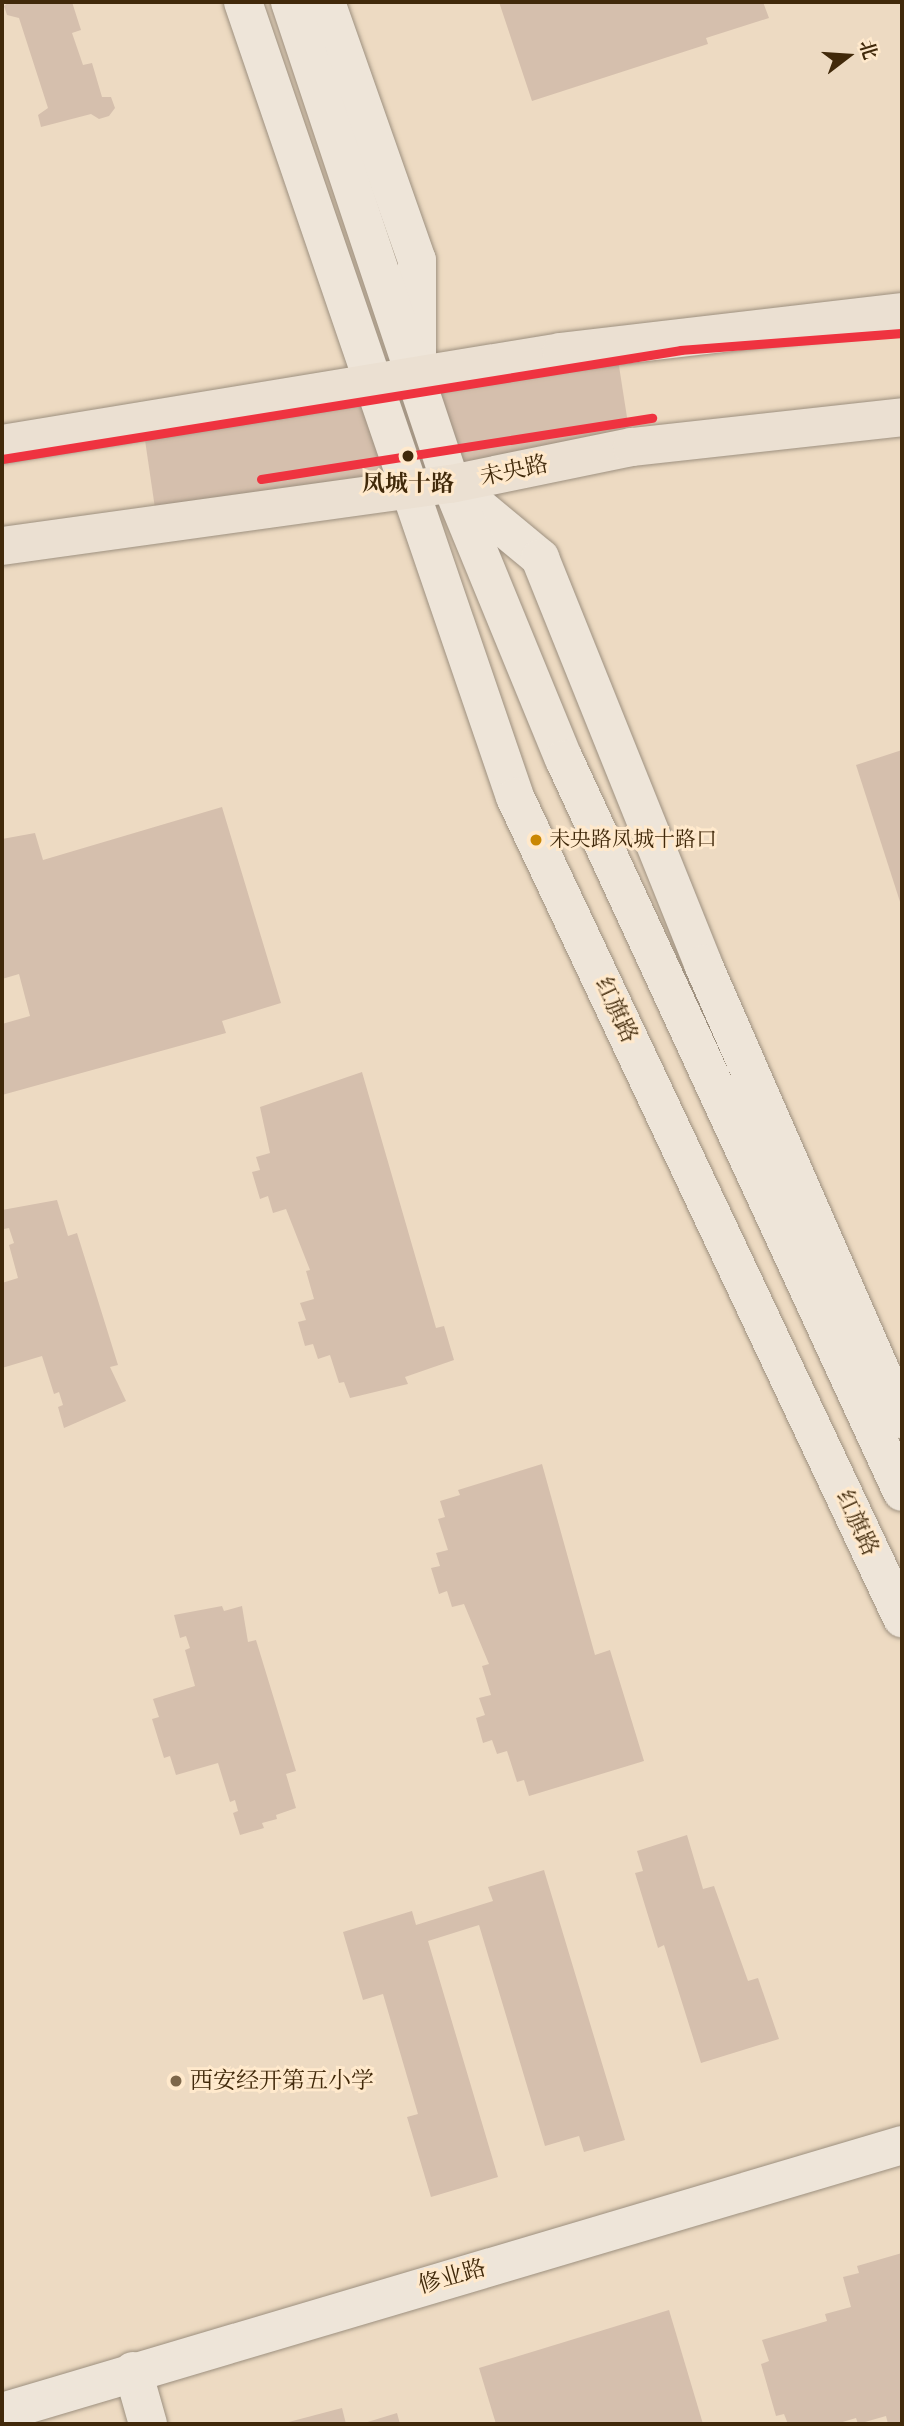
<!DOCTYPE html>
<html>
<head>
<meta charset="utf-8">
<style>
  body { margin:0 }
  #map { position:relative; width:904px; height:2426px; overflow:hidden; background:#eddac2; font-family:"IM FELL Double Pica","Noto Serif SC",serif }
  div>[style] { position:absolute }
  [style*='--x'] { left:calc(var(--x)*1px); top:calc(var(--y)*1px); width:calc(var(--w)*1px); rotate:calc(var(--a)*1deg) }
  .building>* { inset:0; background:#d5bfad }
  .roads { filter:drop-shadow(0 0 2px #9d907f) drop-shadow(0 0 2px #9d907f) }
  .street>* { height:38px; margin:-19px; padding:0 19px; transform-origin:19px; border-radius:19px; background:#eee5d9 }
  .secondary>* { height:38px; margin:-19px; padding:0 19px; transform-origin:19px; border-radius:19px; background:#eee5d9 }
  .primary>* { height:38px; margin:-19px; padding:0 19px; transform-origin:19px; border-radius:19px; background:#ebe0d2 }
  .metro-1>* { height:9px; margin:-4.5px; padding:0 4.5px; transform-origin:4.5px; border-radius:4.5px; background:#ef3340 }
  .dots>* { width:19px; height:19px; translate:-50% -50%; box-sizing:border-box; border:4px solid #ffe9cc; border-radius:50% }
  span { translate:-50% -50%; white-space:nowrap; text-align:center; line-height:1.15; -webkit-text-stroke:6px #ffe9cc; paint-order:stroke }
  .bus-label { font-size:21px; color:#41290a }
  .left { translate:0 -50%; text-align:left }
  .street-label { font-size:23px; color:#41290a }
  .stop-label { font-size:23px; color:#41290a; font-weight:700 }
  .poi-label { font-size:23px; color:#41290a }
  .frame { position:absolute; inset:0; border:4px solid #41290a; pointer-events:none }
  .north { position:absolute; left:813px; top:21px; width:70px; height:70px; -webkit-text-stroke:5px #ffe9cc; paint-order:stroke; rotate:73deg; font-size:19px; font-weight:700; line-height:28px; text-align:center; color:#41290a }
  .north::after { content:''; display:block; margin:auto; width:24px; height:32px; background:#41290a; clip-path:polygon(50% 0,100% 100%,50% 72%,0 100%) }
</style>
</head>
<body>
<div id="map">
  <div class="building">
    <div style="clip-path:polygon(9px 2px,72px 2px,81px 30px,72px 33px,83px 65px,92px 63px,102px 97px,111px 97px,115px 108px,109px 116px,99px 119px,91px 114px,41px 127px,38px 115px,48px 108px,19px 18px,7px 15px,4px 6px)"></div>
    <div style="clip-path:polygon(499px 2px,763px 2px,769px 18px,706px 38px,708px 44px,532px 101px)"></div>
    <div style="clip-path:polygon(614px 334px,631px 443px,156px 515px,140px 406px)"></div>
    <div style="clip-path:polygon(902px 750px,902px 908px,856px 765px)"></div>
    <div style="clip-path:polygon(222px 807px,281px 1003px,222px 1021px,226px 1033px,2px 1095px,2px 1024px,30px 1016px,19px 974px,2px 979px,2px 839px,35px 833px,43px 860px)"></div>
    <div style="clip-path:polygon(362px 1072px,436px 1328px,444px 1326px,454px 1360px,405px 1377px,408px 1384px,350px 1398px,344px 1382px,339px 1383px,330px 1355px,318px 1359px,313px 1344px,305px 1346px,298px 1322px,306px 1320px,300px 1303px,314px 1299px,306px 1271px,310px 1270px,286px 1209px,273px 1213px,268px 1196px,260px 1199px,252px 1172px,260px 1170px,256px 1157px,270px 1153px,260px 1107px)"></div>
    <div style="clip-path:polygon(57px 1200px,68px 1236px,77px 1233px,118px 1365px,110px 1367px,126px 1401px,64px 1428px,58px 1407px,63px 1405px,59px 1392px,54px 1394px,42px 1356px,2px 1368px,2px 1283px,18px 1278px,9px 1245px,14px 1243px,9px 1228px,4px 1229px,2px 1210px)"></div>
    <div style="clip-path:polygon(542px 1464px,595px 1655px,610px 1650px,644px 1761px,529px 1796px,524px 1780px,517px 1782px,507px 1751px,497px 1754px,492px 1740px,483px 1743px,476px 1718px,485px 1715px,479px 1698px,491px 1695px,482px 1666px,489px 1664px,464px 1604px,452px 1607px,447px 1591px,439px 1594px,431px 1568px,440px 1566px,436px 1553px,448px 1550px,438px 1519px,445px 1517px,440px 1501px,460px 1495px,458px 1490px)"></div>
    <div style="clip-path:polygon(222px 1606px,224px 1611px,242px 1606px,248px 1642px,256px 1640px,296px 1771px,286px 1774px,296px 1808px,276px 1815px,277px 1819px,262px 1823px,264px 1828px,240px 1835px,233px 1813px,238px 1811px,235px 1800px,230px 1802px,218px 1763px,176px 1775px,170px 1756px,164px 1758px,152px 1719px,159px 1717px,153px 1699px,195px 1686px,185px 1650px,190px 1648px,186px 1636px,180px 1638px,174px 1615px)"></div>
    <div style="clip-path:polygon(687px 1835px,703px 1889px,714px 1886px,748px 1981px,758px 1978px,779px 2039px,701px 2063px,664px 1945px,658px 1948px,635px 1873px,643px 1871px,637px 1851px)"></div>
    <div style="clip-path:polygon(544px 1870px,625px 2140px,584px 2152px,579px 2136px,545px 2146px,479px 1925px,428px 1941px,498px 2177px,431px 2197px,407px 2117px,418px 2114px,383px 1994px,363px 2000px,343px 1932px,412px 1911px,416px 1925px,493px 1901px,488px 1887px)"></div>
    <div style="clip-path:polygon(902px 2253px,902px 2424px,888px 2424px,886px 2416px,858px 2424px,856px 2418px,836px 2424px,788px 2424px,784px 2414px,776px 2416px,761px 2364px,769px 2361px,762px 2340px,827px 2321px,825px 2314px,851px 2307px,843px 2277px,859px 2273px,857px 2266px)"></div>
    <div style="clip-path:polygon(669px 2310px,703px 2424px,496px 2424px,479px 2368px)"></div>
    <div style="clip-path:polygon(342px 2408px,346px 2424px,285px 2424px,285px 2423px)"></div>
    <div style="clip-path:polygon(397px 2413px,400px 2424px,361px 2424px)"></div>
  </div>
  <div class="roads">
    <div class="street">
      <div style="--x:326;--y:2;--w:274;--a:70.6"></div>
      <div style="--x:417;--y:260;--w:115;--a:90"></div>
      <div style="--x:451;--y:484;--w:116;--a:39.7"></div>
      <div style="--x:540;--y:558;--w:437;--a:68.1"></div>
      <div style="--x:703;--y:964;--w:497;--a:66.4"></div>
    </div>
    <div class="secondary">
      <div style="--x:243;--y:2;--w:840;--a:71.11"></div>
      <div style="--x:515;--y:797;--w:908;--a:64.76"></div>
      <div style="--x:290;--y:2;--w:508;--a:71.53"></div>
      <div style="--x:451;--y:484;--w:297;--a:67.7"></div>
      <div style="--x:564;--y:759;--w:807;--a:65.24"></div>
      <div style="--x:133;--y:2371;--w:55;--a:74.2"></div>
      <div style="--x:2;--y:2412;--w:939;--a:-16.52"></div>
    </div>
    <div class="primary">
      <div style="--x:2;--y:444;--w:567;--a:-9.35"></div>
      <div style="--x:561;--y:352;--w:343;--a:-6.7"></div>
      <div style="--x:2;--y:546;--w:453;--a:-7.9"></div>
      <div style="--x:451;--y:484;--w:185;--a:-11.6"></div>
      <div style="--x:632;--y:447;--w:272;--a:-6.3"></div>
    </div>
  </div>
  <div class="metro-1">
    <div style="--x:2;--y:459;--w:688;--a:-9.12"></div>
    <div style="--x:681;--y:350;--w:222;--a:-4.4"></div>
    <div style="--x:261;--y:479;--w:396;--a:-8.9"></div>
  </div>
  <div class="dots">
    <div style="left:408px;top:456px;background:#41290a"></div>
    <div style="left:536px;top:840px;background:#ca8702"></div>
    <div style="left:176px;top:2081px;background:#7d674a"></div>
  </div>
  <div class="bus-label">
    <span class="left" style="left:549px;top:840px">未央路凤城十路口</span>
  </div>
  <div class="street-label">
    <span style="left:514px;top:471px;rotate:-12deg">未央路</span>
    <span style="left:616px;top:1010px;rotate:65deg">红旗路</span>
    <span style="left:857px;top:1523px;rotate:65deg">红旗路</span>
    <span style="left:452px;top:2277px;rotate:-16deg">修业路</span>
  </div>
  <div class="stop-label">
    <span style="left:408px;top:484px">凤城十路</span>
  </div>
  <div class="poi-label">
    <span class="left" style="left:190px;top:2081px">西安经开第五小学</span>
  </div>
  <div class="frame"></div>
  <div class="north">北</div>
</div>
</body>
</html>
